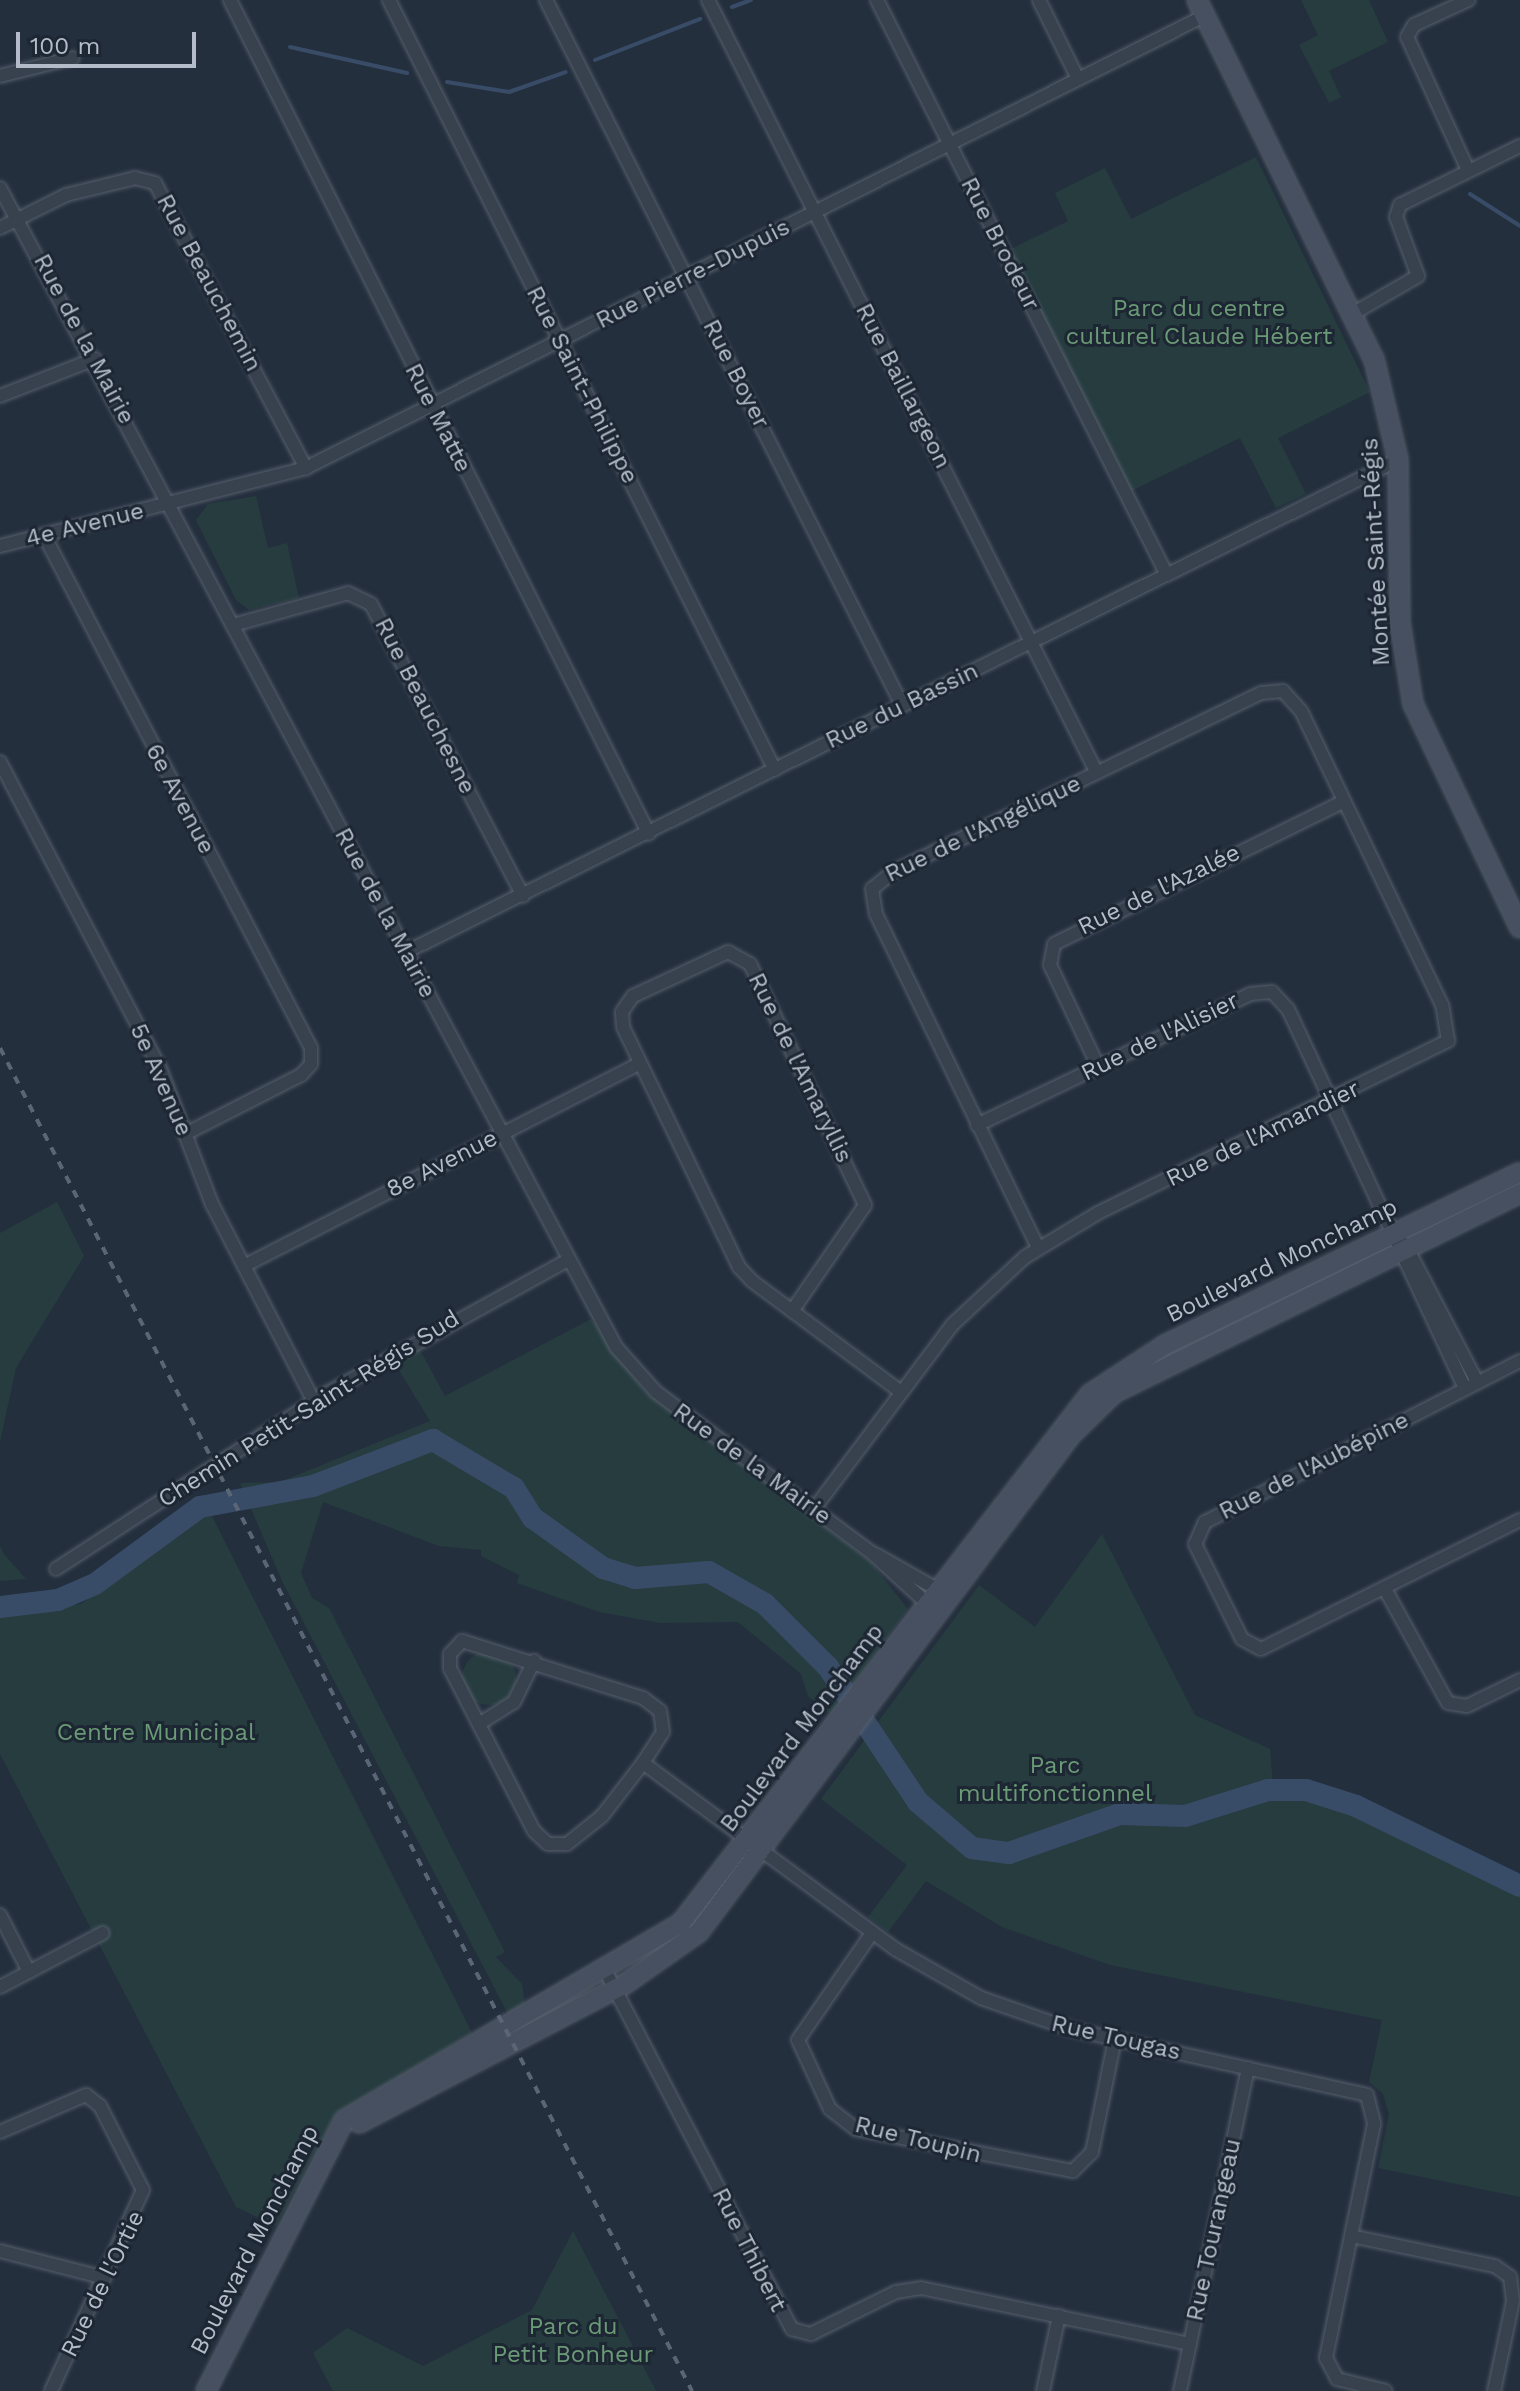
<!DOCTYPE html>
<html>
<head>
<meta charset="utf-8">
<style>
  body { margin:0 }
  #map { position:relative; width:1520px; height:2391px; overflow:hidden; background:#242f3e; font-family:"Work Sans",sans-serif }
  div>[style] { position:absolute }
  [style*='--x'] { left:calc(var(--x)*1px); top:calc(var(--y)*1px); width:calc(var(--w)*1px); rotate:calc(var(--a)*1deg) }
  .green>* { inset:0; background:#263c3f }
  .round { border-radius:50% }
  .stream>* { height:4px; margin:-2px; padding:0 2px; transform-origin:2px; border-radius:2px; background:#394c67 }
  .river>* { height:22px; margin:-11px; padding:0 11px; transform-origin:11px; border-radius:11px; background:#394c67 }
  .roads { filter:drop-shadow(0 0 2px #565f6c) drop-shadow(0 0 2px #565f6c) }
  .street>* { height:12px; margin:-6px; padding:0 6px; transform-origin:6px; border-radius:6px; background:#38414e }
  .secondary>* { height:18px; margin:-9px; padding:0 9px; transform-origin:9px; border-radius:9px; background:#465061 }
  .rail>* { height:4px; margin-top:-2px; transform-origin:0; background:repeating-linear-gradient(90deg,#5a6575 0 8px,transparent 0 16px) }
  span { translate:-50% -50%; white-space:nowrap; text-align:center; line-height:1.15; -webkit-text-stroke:6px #1d2633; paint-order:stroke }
  .street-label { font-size:24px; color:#b4bcc9 }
  .park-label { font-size:24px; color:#6b9a76 }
  .scale { position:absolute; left:16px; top:32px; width:180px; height:36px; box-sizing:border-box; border:4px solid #b4bcc9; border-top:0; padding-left:10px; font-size:24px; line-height:28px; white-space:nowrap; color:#b4bcc9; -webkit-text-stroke:6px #1d2633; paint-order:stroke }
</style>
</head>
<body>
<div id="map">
  <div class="green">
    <div style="clip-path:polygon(1301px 0,1369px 0,1388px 42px,1329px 71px,1341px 97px,1329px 103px,1299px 45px,1318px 35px)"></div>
    <div style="clip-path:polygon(1256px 157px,1370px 392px,1278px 438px,1306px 494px,1276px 508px,1240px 438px,1131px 491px,1009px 250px,1068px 221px,1055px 193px,1105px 168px,1131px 219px)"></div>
    <div style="clip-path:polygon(256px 496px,268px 548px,287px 543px,299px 598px,249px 610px,236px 600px,196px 520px,208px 504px)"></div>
    <div style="clip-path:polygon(57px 1202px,84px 1256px,16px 1368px,0 1442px,0 1233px)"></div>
    <div style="clip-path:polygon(591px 1319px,645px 1392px,871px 1562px,908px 1609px,831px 1715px,808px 1696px,801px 1674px,738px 1622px,660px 1623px,599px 1612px,517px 1583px,519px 1575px,481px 1556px,481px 1550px,439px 1546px,323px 1502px,301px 1573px,312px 1598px,329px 1608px,505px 1952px,496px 1957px,522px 1984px,525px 2004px,508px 2014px,282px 1581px,240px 1483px,280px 1482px,430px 1421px,394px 1362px,419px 1348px,445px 1396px)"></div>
    <div style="clip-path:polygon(209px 1510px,472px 2033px,336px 2113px,276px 2226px,236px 2207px,0 1754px,0 1613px,81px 1604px)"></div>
    <div style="clip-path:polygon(1102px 1534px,1195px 1715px,1270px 1749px,1274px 1796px,1317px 1799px,1520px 1895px,1520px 2197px,1378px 2168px,1389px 2114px,1383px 2094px,1369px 2082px,1382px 2020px,1110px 1965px,1002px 1927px,926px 1881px,888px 1932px,868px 1917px,907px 1865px,821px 1799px,979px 1585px,1035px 1627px)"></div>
    <div style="clip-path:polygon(0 1546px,4px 1554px,26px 1579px,0 1581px)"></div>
    <div class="round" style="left:462px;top:1651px;width:54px;height:54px"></div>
    <div style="clip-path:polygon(573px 2231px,656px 2391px,333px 2391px,313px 2353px,347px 2328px,423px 2366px,532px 2310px)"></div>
  </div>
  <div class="stream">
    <div style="--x:732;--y:7;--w:20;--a:-20"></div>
    <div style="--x:290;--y:47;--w:120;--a:12.5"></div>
    <div style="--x:595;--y:60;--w:113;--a:-21.3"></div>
    <div style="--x:447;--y:82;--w:63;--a:9.2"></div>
    <div style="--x:509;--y:92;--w:60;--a:-19.3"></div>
    <div style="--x:1470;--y:194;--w:59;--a:32.6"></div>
  </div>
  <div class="river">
    <div style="--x:0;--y:1607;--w:58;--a:-6.9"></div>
    <div style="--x:58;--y:1600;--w:40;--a:-23.4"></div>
    <div style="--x:95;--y:1584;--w:130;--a:-36.3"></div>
    <div style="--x:200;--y:1507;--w:115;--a:-10.5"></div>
    <div style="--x:313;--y:1486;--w:129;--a:-21"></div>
    <div style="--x:433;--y:1440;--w:94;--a:30.7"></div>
    <div style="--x:514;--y:1488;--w:36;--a:58"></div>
    <div style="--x:533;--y:1518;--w:86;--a:35.5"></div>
    <div style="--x:603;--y:1568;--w:34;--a:17"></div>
    <div style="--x:635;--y:1578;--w:74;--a:-4.6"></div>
    <div style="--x:709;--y:1572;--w:64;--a:29.7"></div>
    <div style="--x:765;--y:1604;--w:89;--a:45"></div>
    <div style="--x:828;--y:1667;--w:162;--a:56.3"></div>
    <div style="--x:918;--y:1802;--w:71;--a:40.4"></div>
    <div style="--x:972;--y:1848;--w:37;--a:8"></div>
    <div style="--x:1009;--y:1853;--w:118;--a:-19.4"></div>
    <div style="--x:1120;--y:1814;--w:65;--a:1.8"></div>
    <div style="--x:1185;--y:1816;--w:87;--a:-17.4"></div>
    <div style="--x:1268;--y:1790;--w:38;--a:0"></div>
    <div style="--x:1306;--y:1790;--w:52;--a:17.7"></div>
    <div style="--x:1356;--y:1806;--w:182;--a:26"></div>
  </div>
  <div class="roads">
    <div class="street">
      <div style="--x:230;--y:0;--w:933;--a:63.33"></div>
      <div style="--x:389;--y:0;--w:861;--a:63.38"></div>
      <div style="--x:546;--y:0;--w:790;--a:63.21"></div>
      <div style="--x:708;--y:0;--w:865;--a:63.29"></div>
      <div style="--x:877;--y:0;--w:642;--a:63.24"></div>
      <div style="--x:1039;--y:0;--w:88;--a:63.7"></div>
      <div style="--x:0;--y:76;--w:75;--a:-13.9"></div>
      <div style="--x:1468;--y:170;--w:146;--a:-114.6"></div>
      <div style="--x:1407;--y:37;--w:14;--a:-60"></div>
      <div style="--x:1414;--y:25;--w:60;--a:-24.8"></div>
      <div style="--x:0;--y:188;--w:1313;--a:62.01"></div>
      <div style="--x:616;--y:1347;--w:60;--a:48.4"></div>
      <div style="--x:656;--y:1392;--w:269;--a:36.7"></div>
      <div style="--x:872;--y:1553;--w:80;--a:42.5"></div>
      <div style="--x:0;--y:228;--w:74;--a:-26.6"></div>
      <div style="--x:66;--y:195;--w:71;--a:-13.8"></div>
      <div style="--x:135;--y:178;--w:21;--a:14"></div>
      <div style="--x:155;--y:183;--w:323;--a:62.1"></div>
      <div style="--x:1354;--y:313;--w:74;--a:-30"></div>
      <div style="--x:1418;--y:276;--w:63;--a:-110.4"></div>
      <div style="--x:1396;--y:217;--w:13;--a:-72"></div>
      <div style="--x:1400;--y:205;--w:134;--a:-26.2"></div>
      <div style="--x:0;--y:396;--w:102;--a:-21.3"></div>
      <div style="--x:44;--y:535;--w:578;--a:62.5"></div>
      <div style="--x:311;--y:1048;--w:16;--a:90"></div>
      <div style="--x:311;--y:1064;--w:15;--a:132"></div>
      <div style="--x:301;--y:1075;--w:130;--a:153"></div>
      <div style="--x:0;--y:546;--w:316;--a:-14.3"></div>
      <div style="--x:306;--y:468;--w:1005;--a:-26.72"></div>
      <div style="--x:233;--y:625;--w:119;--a:-15.5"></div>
      <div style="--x:348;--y:593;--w:25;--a:26"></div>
      <div style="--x:371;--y:604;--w:329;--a:62.5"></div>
      <div style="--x:0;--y:762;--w:345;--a:62.4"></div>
      <div style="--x:160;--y:1068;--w:146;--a:69.1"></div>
      <div style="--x:212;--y:1204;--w:223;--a:62.7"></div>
      <div style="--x:406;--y:952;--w:1107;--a:-26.38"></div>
      <div style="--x:1098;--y:1066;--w:112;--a:-115.4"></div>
      <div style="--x:1050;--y:965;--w:21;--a:-79"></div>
      <div style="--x:1054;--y:944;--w:323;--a:-26.2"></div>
      <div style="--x:977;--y:1125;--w:303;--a:-25.6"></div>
      <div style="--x:1250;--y:994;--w:22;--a:-5"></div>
      <div style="--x:1272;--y:992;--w:23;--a:47"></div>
      <div style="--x:1288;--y:1009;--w:418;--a:65"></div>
      <div style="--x:1405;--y:1244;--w:156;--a:62.4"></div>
      <div style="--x:244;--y:1266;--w:445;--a:-27.1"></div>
      <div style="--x:792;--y:1311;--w:129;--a:-55.4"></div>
      <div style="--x:865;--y:1205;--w:267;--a:-115.5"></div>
      <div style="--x:750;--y:964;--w:25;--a:-151"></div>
      <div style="--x:728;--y:952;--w:105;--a:155.1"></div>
      <div style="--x:633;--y:996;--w:19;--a:125"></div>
      <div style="--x:622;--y:1012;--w:15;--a:86"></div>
      <div style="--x:623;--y:1027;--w:267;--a:64.2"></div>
      <div style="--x:739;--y:1267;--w:19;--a:47"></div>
      <div style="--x:752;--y:1281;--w:186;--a:36.7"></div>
      <div style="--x:1520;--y:1361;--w:354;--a:152.9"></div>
      <div style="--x:1205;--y:1522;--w:24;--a:114"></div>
      <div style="--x:1195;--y:1544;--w:106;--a:63.7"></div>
      <div style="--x:1242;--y:1639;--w:21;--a:28"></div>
      <div style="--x:1261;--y:1649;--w:289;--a:-26.5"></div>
      <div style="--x:814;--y:1509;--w:230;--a:-53.1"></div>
      <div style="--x:952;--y:1325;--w:100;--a:-43"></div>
      <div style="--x:1025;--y:1257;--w:85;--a:-31.1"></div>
      <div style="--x:1098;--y:1213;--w:390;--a:-26.2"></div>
      <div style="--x:1448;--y:1041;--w:36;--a:-99"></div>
      <div style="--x:1442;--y:1005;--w:326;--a:-115.6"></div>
      <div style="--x:1301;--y:711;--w:27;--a:-132"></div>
      <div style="--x:1283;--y:691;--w:22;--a:175"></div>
      <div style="--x:1261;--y:693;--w:409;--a:154.1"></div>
      <div style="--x:893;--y:872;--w:27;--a:141"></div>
      <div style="--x:872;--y:889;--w:25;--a:81"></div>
      <div style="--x:876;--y:914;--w:371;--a:64.1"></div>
      <div style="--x:875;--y:1554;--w:77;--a:29.6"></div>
      <div style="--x:56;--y:1569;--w:323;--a:-33"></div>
      <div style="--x:327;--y:1393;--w:275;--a:-28.9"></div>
      <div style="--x:1385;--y:1589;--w:130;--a:61.1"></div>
      <div style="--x:1448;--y:1703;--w:19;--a:9"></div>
      <div style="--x:1467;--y:1706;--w:59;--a:-26.1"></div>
      <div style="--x:462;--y:1641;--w:190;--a:17.5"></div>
      <div style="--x:643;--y:1698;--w:21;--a:37"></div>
      <div style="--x:660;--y:1711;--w:21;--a:82"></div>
      <div style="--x:663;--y:1732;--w:37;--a:123"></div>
      <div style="--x:643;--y:1763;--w:67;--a:127.7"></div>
      <div style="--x:602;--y:1816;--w:45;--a:141.3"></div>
      <div style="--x:567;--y:1844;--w:19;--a:180"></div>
      <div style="--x:548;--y:1844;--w:19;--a:-137"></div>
      <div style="--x:534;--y:1831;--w:183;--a:-117.3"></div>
      <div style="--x:450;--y:1668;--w:14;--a:-90"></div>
      <div style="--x:450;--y:1654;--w:18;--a:-47"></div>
      <div style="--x:479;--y:1724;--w:41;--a:-32.2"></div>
      <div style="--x:514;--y:1702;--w:46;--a:-64"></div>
      <div style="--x:643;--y:1763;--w:313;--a:36.4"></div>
      <div style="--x:895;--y:1949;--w:99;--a:29.7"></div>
      <div style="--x:981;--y:1998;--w:94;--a:19.2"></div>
      <div style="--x:1070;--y:2029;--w:304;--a:12.5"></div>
      <div style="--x:1367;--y:2095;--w:30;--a:76"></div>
      <div style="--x:1374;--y:2124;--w:239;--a:101.6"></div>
      <div style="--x:1326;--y:2358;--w:24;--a:62"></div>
      <div style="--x:1337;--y:2379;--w:50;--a:13.8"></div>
      <div style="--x:0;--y:1915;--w:64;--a:63"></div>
      <div style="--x:872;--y:1933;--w:130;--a:124.7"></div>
      <div style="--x:798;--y:2040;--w:76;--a:65.1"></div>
      <div style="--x:830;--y:2109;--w:33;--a:38"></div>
      <div style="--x:856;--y:2129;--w:221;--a:11"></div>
      <div style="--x:1073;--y:2171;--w:27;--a:-45"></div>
      <div style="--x:1092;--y:2152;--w:115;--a:-78.5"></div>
      <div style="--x:606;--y:1972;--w:403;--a:62.5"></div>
      <div style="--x:792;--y:2329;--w:20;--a:15"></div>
      <div style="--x:811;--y:2334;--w:95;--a:-26.3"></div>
      <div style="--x:896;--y:2292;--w:25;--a:-9"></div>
      <div style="--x:921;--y:2288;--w:275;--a:11.8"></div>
      <div style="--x:0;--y:1987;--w:116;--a:-27.7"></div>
      <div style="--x:0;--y:2132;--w:94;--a:-23.3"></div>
      <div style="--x:86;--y:2095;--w:18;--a:38"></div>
      <div style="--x:100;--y:2106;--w:94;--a:62.9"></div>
      <div style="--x:143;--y:2190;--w:221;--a:114.6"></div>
      <div style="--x:1351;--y:2236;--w:147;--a:11.8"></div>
      <div style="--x:1495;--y:2266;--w:19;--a:36"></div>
      <div style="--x:1510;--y:2277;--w:24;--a:83"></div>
      <div style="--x:1513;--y:2301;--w:92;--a:101.9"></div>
      <div style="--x:0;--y:2251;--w:108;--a:14.4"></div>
      <div style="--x:1043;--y:2391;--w:77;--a:-78"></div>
      <div style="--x:1180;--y:2391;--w:330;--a:-78.1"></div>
    </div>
    <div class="secondary">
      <div style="--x:1197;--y:0;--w:400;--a:63.8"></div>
      <div style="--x:1374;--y:359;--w:104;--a:76.6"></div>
      <div style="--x:1398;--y:460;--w:163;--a:89.3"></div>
      <div style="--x:1400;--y:623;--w:82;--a:80.9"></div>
      <div style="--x:1413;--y:704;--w:248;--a:64.5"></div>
      <div style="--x:359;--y:2123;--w:300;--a:-27.6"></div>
      <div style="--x:625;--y:1984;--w:90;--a:-35.1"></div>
      <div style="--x:699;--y:1932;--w:621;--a:-53.19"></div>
      <div style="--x:1071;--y:1435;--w:60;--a:-44.3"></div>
      <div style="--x:1114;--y:1393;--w:453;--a:-26.2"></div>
      <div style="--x:206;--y:2391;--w:304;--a:-63"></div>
      <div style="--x:344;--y:2120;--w:390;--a:-30.3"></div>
      <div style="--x:681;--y:1923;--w:669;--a:-52.29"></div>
      <div style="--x:1090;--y:1394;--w:90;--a:-33.2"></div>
      <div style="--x:1165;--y:1345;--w:394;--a:-25.9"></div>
    </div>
  </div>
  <div class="rail">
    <div style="--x:0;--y:1048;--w:1511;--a:62.74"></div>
  </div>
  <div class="street-label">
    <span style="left:1000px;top:244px;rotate:63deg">Rue Brodeur</span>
    <span style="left:693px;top:274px;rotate:-27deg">Rue Pierre-Dupuis</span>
    <span style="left:209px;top:283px;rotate:62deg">Rue Beauchemin</span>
    <span style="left:84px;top:339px;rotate:62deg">Rue de la Mairie</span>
    <span style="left:736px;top:374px;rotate:63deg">Rue Boyer</span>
    <span style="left:582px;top:385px;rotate:63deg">Rue Saint-Philippe</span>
    <span style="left:903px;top:386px;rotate:63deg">Rue Baillargeon</span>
    <span style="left:438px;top:418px;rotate:63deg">Rue Matte</span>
    <span style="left:85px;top:525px;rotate:-14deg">4e Avenue</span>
    <span style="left:1376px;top:552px;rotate:-93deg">Montée Saint-Régis</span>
    <span style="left:425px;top:706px;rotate:63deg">Rue Beauchesne</span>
    <span style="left:902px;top:706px;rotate:-26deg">Rue du Bassin</span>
    <span style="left:180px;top:799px;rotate:62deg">6e Avenue</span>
    <span style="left:983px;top:829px;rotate:-26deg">Rue de l'Angélique</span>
    <span style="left:1159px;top:890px;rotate:-26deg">Rue de l'Azalée</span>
    <span style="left:385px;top:913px;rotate:62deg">Rue de la Mairie</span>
    <span style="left:1160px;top:1037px;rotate:-26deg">Rue de l'Alisier</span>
    <span style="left:800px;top:1068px;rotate:64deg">Rue de l'Amaryllis</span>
    <span style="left:161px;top:1080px;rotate:66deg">5e Avenue</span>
    <span style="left:1263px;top:1134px;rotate:-26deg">Rue de l'Amandier</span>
    <span style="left:442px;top:1164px;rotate:-27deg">8e Avenue</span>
    <span style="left:1282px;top:1261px;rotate:-26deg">Boulevard Monchamp</span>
    <span style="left:309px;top:1409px;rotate:-32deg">Chemin Petit-Saint-Régis Sud</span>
    <span style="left:752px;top:1464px;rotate:36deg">Rue de la Mairie</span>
    <span style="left:1314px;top:1466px;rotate:-27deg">Rue de l'Aubépine</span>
    <span style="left:802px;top:1728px;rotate:-53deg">Boulevard Monchamp</span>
    <span style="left:1116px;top:2038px;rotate:13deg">Rue Tougas</span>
    <span style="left:918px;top:2140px;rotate:14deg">Rue Toupin</span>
    <span style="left:1214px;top:2230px;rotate:-78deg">Rue Tourangeau</span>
    <span style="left:255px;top:2240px;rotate:-63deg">Boulevard Monchamp</span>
    <span style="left:749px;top:2250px;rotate:63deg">Rue Thibert</span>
    <span style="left:103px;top:2284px;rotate:-64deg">Rue de l'Ortie</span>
  </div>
  <div class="park-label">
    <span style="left:1199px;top:323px">Parc du centre<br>culturel Claude Hébert</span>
    <span style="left:156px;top:1733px">Centre Municipal</span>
    <span style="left:1055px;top:1780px">Parc<br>multifonctionnel</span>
    <span style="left:573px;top:2341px">Parc du<br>Petit Bonheur</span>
  </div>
  <div class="scale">100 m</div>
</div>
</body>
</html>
